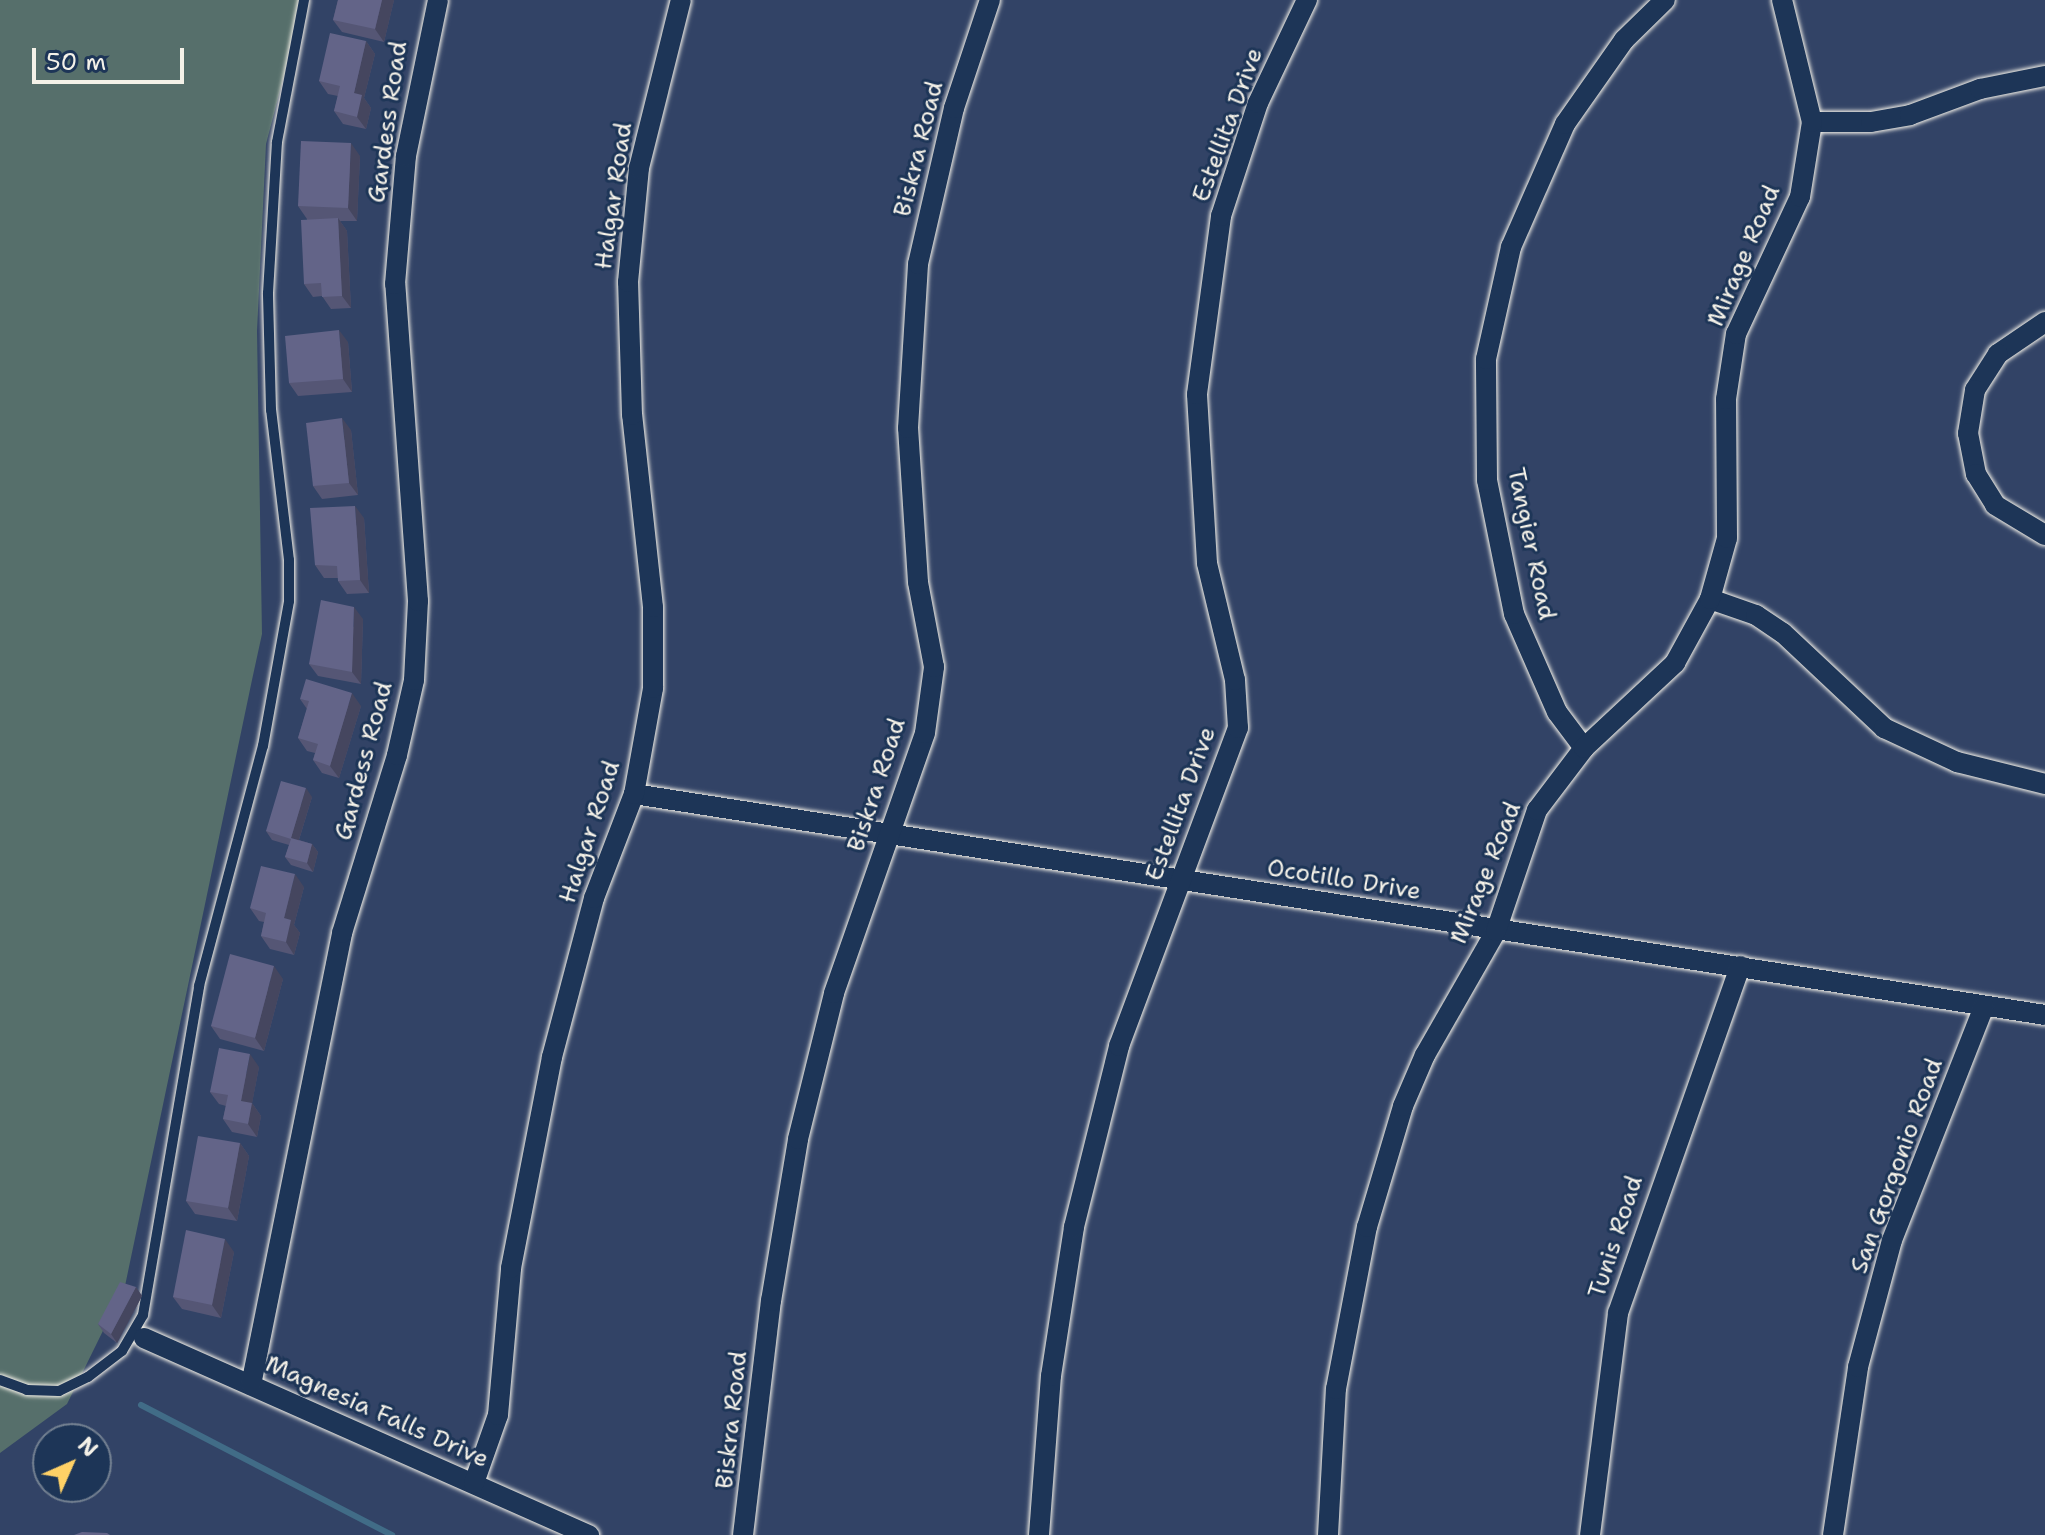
<!DOCTYPE html>
<html>
<head>
<meta charset="utf-8">
<style>
  body { margin:0 }
  #map { position:relative; width:2045px; height:1535px; overflow:hidden; background:#324366; font-family:"Shantell Sans",sans-serif }
  div>[style] { position:absolute }
  [style*='--x'] { left:calc(var(--x)*1px); top:calc(var(--y)*1px); width:calc(var(--w)*1px); rotate:calc(var(--a)*1deg) }
  .green>* { inset:0; background:#566f6b }
  .stream>* { height:6px; margin:-3px; padding:0 3px; transform-origin:3px; border-radius:3px; background:#416c87 }
  .roads { filter:drop-shadow(0 0 2px #f4f1e8) drop-shadow(0 0 2px #f4f1e8) }
  .lane>* { height:10px; margin:-5px; padding:0 5px; transform-origin:5px; border-radius:5px; background:#1d3557 }
  .street>* { height:20px; margin:-10px; padding:0 10px; transform-origin:10px; border-radius:10px; background:#1d3557 }
  .wall>* { inset:0; background:#555675 }
  .shaded-wall>* { inset:0; background:#45465f }
  .building>* { inset:0; background:#636488 }
  span { translate:-50% -50%; white-space:nowrap; text-align:center; line-height:1.15; -webkit-text-stroke:6px #1d3557; paint-order:stroke }
  .street-label { font-size:24px; color:#f4f1e8 }
  .north { position:absolute; left:32px; top:1423px; width:80px; height:80px; box-sizing:border-box; background:#1d3557; border:2px solid #738091; border-radius:50%; rotate:45deg; font-size:22px; font-weight:700; line-height:32px; text-align:center; color:#f4f1e8 }
  .north::after { content:''; display:block; margin:auto; width:28px; height:36px; background:#ffd166; clip-path:polygon(50% 0,100% 100%,50% 72%,0 100%) }
  .scale { position:absolute; left:32px; top:48px; width:152px; height:36px; box-sizing:border-box; border:4px solid #f4f1e8; border-top:0; padding-left:10px; font-size:24px; line-height:28px; white-space:nowrap; color:#f4f1e8; -webkit-text-stroke:6px #1d3557; paint-order:stroke }
</style>
</head>
<body>
<div id="map">
  <div class="green">
    <div style="clip-path:polygon(0 0,304px 0,266px 144px,257px 331px,262px 634px,252px 680px,125px 1286px,67px 1404px,0 1453px)"></div>
  </div>
  <div class="stream">
    <div style="--x:141;--y:1405;--w:283;--a:27.4"></div>
  </div>
  <div class="roads">
    <div class="lane">
      <div style="--x:0;--y:1380;--w:29;--a:20"></div>
      <div style="--x:27;--y:1390;--w:32;--a:2"></div>
      <div style="--x:59;--y:1391;--w:32;--a:-26"></div>
      <div style="--x:88;--y:1377;--w:43;--a:-37.4"></div>
      <div style="--x:122;--y:1351;--w:42;--a:-59.7"></div>
      <div style="--x:143;--y:1315;--w:334;--a:-80.3"></div>
      <div style="--x:199;--y:986;--w:248;--a:-75.1"></div>
      <div style="--x:263;--y:746;--w:147;--a:-79.8"></div>
      <div style="--x:289;--y:601;--w:41;--a:-90"></div>
      <div style="--x:289;--y:560;--w:151;--a:-96.8"></div>
      <div style="--x:271;--y:410;--w:117;--a:-91.5"></div>
      <div style="--x:268;--y:293;--w:151;--a:-86.6"></div>
      <div style="--x:277;--y:142;--w:145;--a:-79.2"></div>
    </div>
    <div class="street">
      <div style="--x:1812;--y:122;--w:59;--a:0"></div>
      <div style="--x:1871;--y:122;--w:40;--a:-10"></div>
      <div style="--x:1910;--y:115;--w:75;--a:-20.4"></div>
      <div style="--x:1980;--y:89;--w:66;--a:-11.3"></div>
      <div style="--x:2045;--y:322;--w:57;--a:145.8"></div>
      <div style="--x:1998;--y:354;--w:43;--a:122.6"></div>
      <div style="--x:1975;--y:390;--w:44;--a:99.2"></div>
      <div style="--x:1968;--y:433;--w:42;--a:79"></div>
      <div style="--x:1976;--y:474;--w:36;--a:58"></div>
      <div style="--x:1995;--y:505;--w:58;--a:31"></div>
      <div style="--x:1710;--y:599;--w:49;--a:19.2"></div>
      <div style="--x:1756;--y:615;--w:32;--a:34"></div>
      <div style="--x:1783;--y:633;--w:139;--a:43.2"></div>
      <div style="--x:1884;--y:728;--w:81;--a:25"></div>
      <div style="--x:1957;--y:762;--w:91;--a:14"></div>
      <div style="--x:1584;--y:748;--w:45;--a:-126.9"></div>
      <div style="--x:1557;--y:712;--w:107;--a:-113.7"></div>
      <div style="--x:1514;--y:614;--w:137;--a:-101.4"></div>
      <div style="--x:1487;--y:480;--w:121;--a:-90.5"></div>
      <div style="--x:1486;--y:359;--w:115;--a:-77.4"></div>
      <div style="--x:1511;--y:247;--w:134;--a:-66.3"></div>
      <div style="--x:1565;--y:124;--w:103;--a:-54.9"></div>
      <div style="--x:1624;--y:40;--w:57;--a:-44.3"></div>
      <div style="--x:634;--y:794;--w:1428;--a:8.9"></div>
      <div style="--x:144;--y:1338;--w:487;--a:23.9"></div>
      <div style="--x:251;--y:1385;--w:461;--a:-78.6"></div>
      <div style="--x:342;--y:933;--w:186;--a:-72.8"></div>
      <div style="--x:397;--y:755;--w:77;--a:-77.2"></div>
      <div style="--x:414;--y:680;--w:79;--a:-87.1"></div>
      <div style="--x:418;--y:601;--w:318;--a:-94.1"></div>
      <div style="--x:395;--y:284;--w:128;--a:-85.1"></div>
      <div style="--x:406;--y:156;--w:159;--a:-78.4"></div>
      <div style="--x:474;--y:1483;--w:72;--a:-70.6"></div>
      <div style="--x:498;--y:1415;--w:148;--a:-84.9"></div>
      <div style="--x:511;--y:1268;--w:215;--a:-79"></div>
      <div style="--x:552;--y:1057;--w:164;--a:-75.2"></div>
      <div style="--x:594;--y:898;--w:111;--a:-69"></div>
      <div style="--x:634;--y:794;--w:108;--a:-79.8"></div>
      <div style="--x:653;--y:688;--w:81;--a:-90"></div>
      <div style="--x:653;--y:607;--w:193;--a:-96.2"></div>
      <div style="--x:632;--y:415;--w:133;--a:-91.7"></div>
      <div style="--x:628;--y:282;--w:115;--a:-84.5"></div>
      <div style="--x:639;--y:168;--w:173;--a:-76"></div>
      <div style="--x:743;--y:1535;--w:236;--a:-83.2"></div>
      <div style="--x:771;--y:1301;--w:164;--a:-80.5"></div>
      <div style="--x:798;--y:1139;--w:150;--a:-76.1"></div>
      <div style="--x:834;--y:993;--w:275;--a:-70.7"></div>
      <div style="--x:925;--y:733;--w:67;--a:-82.2"></div>
      <div style="--x:934;--y:667;--w:86;--a:-100.7"></div>
      <div style="--x:918;--y:582;--w:154;--a:-93.7"></div>
      <div style="--x:908;--y:428;--w:164;--a:-86.5"></div>
      <div style="--x:918;--y:264;--w:160;--a:-77"></div>
      <div style="--x:954;--y:108;--w:114;--a:-71.6"></div>
      <div style="--x:1039;--y:1535;--w:159;--a:-85.7"></div>
      <div style="--x:1051;--y:1376;--w:151;--a:-81.2"></div>
      <div style="--x:1074;--y:1227;--w:187;--a:-76"></div>
      <div style="--x:1119;--y:1046;--w:340;--a:-69.5"></div>
      <div style="--x:1238;--y:728;--w:48;--a:-93.6"></div>
      <div style="--x:1235;--y:680;--w:120;--a:-103.5"></div>
      <div style="--x:1207;--y:563;--w:169;--a:-93.4"></div>
      <div style="--x:1197;--y:394;--w:180;--a:-82.3"></div>
      <div style="--x:1221;--y:216;--w:119;--a:-71.9"></div>
      <div style="--x:1258;--y:103;--w:114;--a:-64.6"></div>
      <div style="--x:1328;--y:1535;--w:146;--a:-86.9"></div>
      <div style="--x:1336;--y:1389;--w:165;--a:-79.2"></div>
      <div style="--x:1367;--y:1227;--w:126;--a:-73.4"></div>
      <div style="--x:1403;--y:1106;--w:56;--a:-66.7"></div>
      <div style="--x:1425;--y:1055;--w:143;--a:-60.2"></div>
      <div style="--x:1496;--y:931;--w:128;--a:-71.3"></div>
      <div style="--x:1537;--y:810;--w:78;--a:-52.8"></div>
      <div style="--x:1584;--y:748;--w:125;--a:-43"></div>
      <div style="--x:1675;--y:663;--w:73;--a:-61.3"></div>
      <div style="--x:1710;--y:599;--w:63;--a:-74.4"></div>
      <div style="--x:1727;--y:538;--w:139;--a:-90.4"></div>
      <div style="--x:1726;--y:399;--w:66;--a:-81.3"></div>
      <div style="--x:1736;--y:334;--w:151;--a:-65"></div>
      <div style="--x:1800;--y:197;--w:76;--a:-80.9"></div>
      <div style="--x:1812;--y:122;--w:126;--a:-103.8"></div>
      <div style="--x:1590;--y:1535;--w:224;--a:-82.8"></div>
      <div style="--x:1618;--y:1313;--w:368;--a:-70.6"></div>
      <div style="--x:1833;--y:1535;--w:170;--a:-81.5"></div>
      <div style="--x:1858;--y:1367;--w:131;--a:-75"></div>
      <div style="--x:1892;--y:1240;--w:251;--a:-68.5"></div>
    </div>
  </div>
  <div class="wall">
    <div style="clip-path:polygon(338px 0,394px 0,384px 42px,342px 32px,333px 20px)"></div>
    <div style="clip-path:polygon(366px 41px,375px 54px,364px 98px,371px 108px,366px 129px,343px 124px,334px 111px,338px 96px,328px 94px,319px 81px)"></div>
    <div style="clip-path:polygon(360px 156px,357px 221px,340px 221px,347px 231px,351px 308px,331px 309px,322px 296px,313px 297px,304px 284px,307px 219px,298px 206px)"></div>
    <div style="clip-path:polygon(348px 342px,352px 392px,298px 396px,289px 383px)"></div>
    <div style="clip-path:polygon(351px 430px,358px 495px,322px 499px,313px 486px)"></div>
    <div style="clip-path:polygon(364px 518px,369px 593px,347px 594px,338px 581px,338px 578px,324px 578px,315px 565px)"></div>
    <div style="clip-path:polygon(363px 619px,361px 684px,318px 676px,309px 664px)"></div>
    <div style="clip-path:polygon(300px 699px,361px 706px,339px 778px,322px 773px,313px 760px,315px 753px,307px 751px,298px 738px,307px 709px)"></div>
    <div style="clip-path:polygon(312px 797px,299px 840px,312px 844px,318px 852px,313px 872px,291px 865px,285px 857px,289px 845px,272px 840px,266px 831px)"></div>
    <div style="clip-path:polygon(304px 887px,294px 925px,300px 933px,294px 955px,270px 949px,261px 936px,264px 922px,259px 921px,250px 908px)"></div>
    <div style="clip-path:polygon(283px 979px,264px 1051px,220px 1039px,211px 1026px)"></div>
    <div style="clip-path:polygon(259px 1067px,252px 1103px,261px 1116px,257px 1137px,232px 1132px,223px 1119px,226px 1106px,219px 1104px,210px 1092px)"></div>
    <div style="clip-path:polygon(240px 1143px,249px 1156px,237px 1221px,195px 1214px,186px 1201px)"></div>
    <div style="clip-path:polygon(234px 1252px,221px 1318px,182px 1309px,173px 1297px)"></div>
    <div style="clip-path:polygon(136px 1287px,142px 1296px,117px 1343px,104px 1333px,98px 1324px)"></div>
  </div>
  <div class="shaded-wall">
    <div style="clip-path:polygon(382px 0,394px 0,384px 42px,375px 29px)"></div>
    <div style="clip-path:polygon(366px 41px,375px 54px,364px 98px,371px 108px,366px 129px,357px 117px,354px 93px)"></div>
    <div style="clip-path:polygon(351px 143px,360px 156px,357px 221px,348px 208px)"></div>
    <div style="clip-path:polygon(338px 218px,347px 231px,351px 308px,342px 296px)"></div>
    <div style="clip-path:polygon(339px 330px,348px 342px,352px 392px,343px 379px)"></div>
    <div style="clip-path:polygon(342px 418px,351px 430px,358px 495px,349px 483px)"></div>
    <div style="clip-path:polygon(355px 506px,364px 518px,369px 593px,360px 580px)"></div>
    <div style="clip-path:polygon(354px 607px,363px 619px,361px 684px,352px 672px)"></div>
    <div style="clip-path:polygon(352px 693px,361px 706px,339px 778px,330px 766px)"></div>
    <div style="clip-path:polygon(306px 788px,312px 797px,297px 846px,291px 838px)"></div>
    <div style="clip-path:polygon(312px 844px,318px 852px,313px 872px,307px 863px)"></div>
    <div style="clip-path:polygon(295px 874px,304px 887px,294px 925px,300px 933px,294px 955px,286px 942px,284px 918px)"></div>
    <div style="clip-path:polygon(274px 966px,283px 979px,264px 1051px,255px 1038px)"></div>
    <div style="clip-path:polygon(250px 1054px,259px 1067px,250px 1114px,241px 1101px)"></div>
    <div style="clip-path:polygon(252px 1103px,261px 1116px,257px 1137px,248px 1124px)"></div>
    <div style="clip-path:polygon(240px 1143px,249px 1156px,237px 1221px,228px 1208px)"></div>
    <div style="clip-path:polygon(225px 1239px,234px 1252px,221px 1318px,212px 1305px)"></div>
    <div style="clip-path:polygon(136px 1287px,142px 1296px,117px 1343px,111px 1334px)"></div>
  </div>
  <div class="building">
    <div style="clip-path:polygon(338px 0,382px 0,375px 29px,333px 20px)"></div>
    <div style="clip-path:polygon(330px 33px,366px 41px,354px 93px,362px 95px,357px 117px,334px 111px,340px 86px,319px 81px)"></div>
    <div style="clip-path:polygon(301px 141px,351px 143px,348px 208px,298px 206px)"></div>
    <div style="clip-path:polygon(338px 218px,342px 296px,322px 297px,321px 283px,304px 284px,301px 220px)"></div>
    <div style="clip-path:polygon(339px 330px,343px 379px,289px 383px,285px 336px)"></div>
    <div style="clip-path:polygon(342px 418px,349px 483px,313px 486px,306px 423px)"></div>
    <div style="clip-path:polygon(355px 506px,360px 580px,338px 581px,337px 566px,315px 565px,310px 508px)"></div>
    <div style="clip-path:polygon(321px 600px,354px 607px,352px 672px,309px 664px)"></div>
    <div style="clip-path:polygon(306px 679px,352px 693px,330px 766px,313px 760px,318px 744px,298px 738px,309px 701px,300px 699px)"></div>
    <div style="clip-path:polygon(281px 781px,306px 788px,291px 838px,312px 844px,307px 863px,285px 857px,291px 839px,266px 831px)"></div>
    <div style="clip-path:polygon(261px 866px,295px 874px,284px 918px,291px 920px,286px 942px,261px 936px,266px 913px,250px 908px)"></div>
    <div style="clip-path:polygon(230px 954px,274px 966px,255px 1038px,211px 1026px)"></div>
    <div style="clip-path:polygon(219px 1048px,250px 1054px,241px 1101px,252px 1103px,248px 1124px,223px 1119px,228px 1095px,210px 1092px)"></div>
    <div style="clip-path:polygon(198px 1136px,240px 1143px,228px 1208px,186px 1201px)"></div>
    <div style="clip-path:polygon(186px 1230px,225px 1239px,212px 1305px,173px 1297px)"></div>
    <div style="clip-path:polygon(120px 1282px,136px 1287px,111px 1334px,98px 1324px)"></div>
    <div style="clip-path:polygon(82px 1532px,107px 1533px,110px 1535px,74px 1535px)"></div>
  </div>
  <div class="street-label">
    <span style="left:388px;top:122px;rotate:-82deg">Gardess Road</span>
    <span style="left:1228px;top:125px;rotate:-70deg">Estellita Drive</span>
    <span style="left:919px;top:149px;rotate:-76deg">Biskra Road</span>
    <span style="left:614px;top:196px;rotate:-82deg">Halgar Road</span>
    <span style="left:1744px;top:256px;rotate:-67deg">Mirage Road</span>
    <span style="left:1531px;top:544px;rotate:78deg">Tangier Road</span>
    <span style="left:364px;top:761px;rotate:-75deg">Gardess Road</span>
    <span style="left:877px;top:785px;rotate:-72deg">Biskra Road</span>
    <span style="left:1181px;top:804px;rotate:-70deg">Estellita Drive</span>
    <span style="left:590px;top:832px;rotate:-72deg">Halgar Road</span>
    <span style="left:1486px;top:873px;rotate:-68deg">Mirage Road</span>
    <span style="left:1344px;top:880px;rotate:9deg">Ocotillo Drive</span>
    <span style="left:1897px;top:1166px;rotate:-70deg">San Gorgonio Road</span>
    <span style="left:1616px;top:1237px;rotate:-72deg">Tunis Road</span>
    <span style="left:377px;top:1412px;rotate:24deg">Magnesia Falls Drive</span>
    <span style="left:732px;top:1420px;rotate:-84deg">Biskra Road</span>
  </div>
  <div class="north">N</div>
  <div class="scale">50 m</div>
</div>
</body>
</html>
